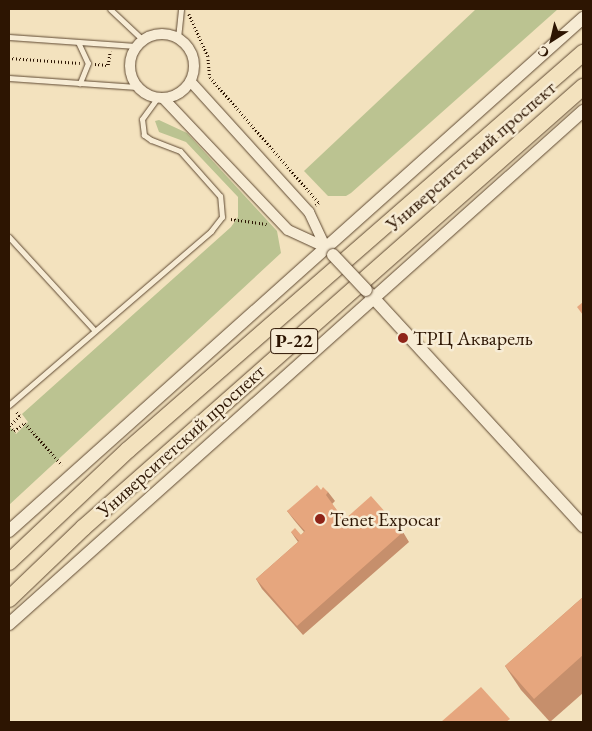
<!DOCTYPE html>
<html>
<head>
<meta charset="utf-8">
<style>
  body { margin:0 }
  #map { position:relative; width:592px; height:731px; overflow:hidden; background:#f3e2be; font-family:"EB Garamond",serif }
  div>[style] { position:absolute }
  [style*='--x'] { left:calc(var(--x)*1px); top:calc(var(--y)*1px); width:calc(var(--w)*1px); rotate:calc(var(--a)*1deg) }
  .green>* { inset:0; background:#bbc391 }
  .path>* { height:2.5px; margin-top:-1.25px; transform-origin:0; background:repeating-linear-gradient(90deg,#2d1502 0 1px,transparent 0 3.5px) }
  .roads { filter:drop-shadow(0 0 1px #5e4831) drop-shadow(0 0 1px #5e4831) }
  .service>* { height:5px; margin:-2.5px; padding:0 2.5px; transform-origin:2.5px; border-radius:2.5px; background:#f7ecd5 }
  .minor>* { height:10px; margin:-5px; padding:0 5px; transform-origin:5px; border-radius:5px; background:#f7ecd5 }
  .minor>.ring { margin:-5px; padding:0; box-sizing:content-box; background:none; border:10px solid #f7ecd5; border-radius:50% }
  .tertiary>* { height:12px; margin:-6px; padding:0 6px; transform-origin:6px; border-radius:6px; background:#f7ecd5 }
  .trunk>* { height:16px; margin:-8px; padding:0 8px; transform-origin:8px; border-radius:8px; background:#f3e2be }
  .bridges { filter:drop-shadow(0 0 1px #5e4831) drop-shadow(0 0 1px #5e4831) }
  .tertiary-bridge>* { height:12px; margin:-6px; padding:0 6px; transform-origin:6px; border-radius:6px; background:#f7ecd5 }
  .wall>* { inset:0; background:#c68f6c }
  .building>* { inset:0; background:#e6a67e }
  .dots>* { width:14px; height:14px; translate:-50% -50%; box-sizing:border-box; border:2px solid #f7ecd5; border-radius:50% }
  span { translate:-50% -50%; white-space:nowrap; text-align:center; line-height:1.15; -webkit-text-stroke:5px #f7ecd5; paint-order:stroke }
  .shield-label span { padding:1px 4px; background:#f7ecd5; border:1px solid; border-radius:4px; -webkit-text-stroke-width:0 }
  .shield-label { font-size:19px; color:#2d1502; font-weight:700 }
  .street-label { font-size:20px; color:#2d1502 }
  .poi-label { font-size:20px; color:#2d1502 }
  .left { translate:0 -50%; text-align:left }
  .frame { position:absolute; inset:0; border:10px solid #2d1502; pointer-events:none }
  .north { position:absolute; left:527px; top:15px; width:50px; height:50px; -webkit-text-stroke:4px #f7ecd5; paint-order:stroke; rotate:215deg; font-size:14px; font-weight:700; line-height:20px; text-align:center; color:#2d1502 }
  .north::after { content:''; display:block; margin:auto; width:18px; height:22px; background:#2d1502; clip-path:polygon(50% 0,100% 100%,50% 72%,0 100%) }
</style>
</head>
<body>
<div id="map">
  <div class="green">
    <div style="clip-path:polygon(476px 9px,558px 9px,351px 193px,346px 196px,328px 196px,304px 171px)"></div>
    <div style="clip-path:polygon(159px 120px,187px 133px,277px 231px,281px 253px,9px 505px,9px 426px,16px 434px,28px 422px,22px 414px,231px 227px,238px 217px,238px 197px,186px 142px,159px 132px,155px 121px)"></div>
  </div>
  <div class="path">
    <div style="--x:189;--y:14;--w:46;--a:65.7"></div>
    <div style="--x:208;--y:56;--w:21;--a:85"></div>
    <div style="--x:210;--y:77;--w:167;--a:49.1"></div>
    <div style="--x:319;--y:203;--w:4;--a:146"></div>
    <div style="--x:9;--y:58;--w:71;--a:4"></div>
    <div style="--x:95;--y:64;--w:13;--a:4"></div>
    <div style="--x:108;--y:65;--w:14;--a:-82"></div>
    <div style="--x:231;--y:219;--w:36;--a:8"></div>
    <div style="--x:17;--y:412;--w:5;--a:53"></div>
    <div style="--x:20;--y:416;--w:14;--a:135"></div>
    <div style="--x:10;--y:426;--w:6;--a:51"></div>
    <div style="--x:14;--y:431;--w:14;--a:-36"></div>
    <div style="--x:25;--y:423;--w:56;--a:48.6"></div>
  </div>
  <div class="roads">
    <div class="service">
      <div style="--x:110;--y:9;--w:45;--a:43.2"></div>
      <div style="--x:9;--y:37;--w:127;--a:4.1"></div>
      <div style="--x:178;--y:38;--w:29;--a:-84"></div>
      <div style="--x:78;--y:42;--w:23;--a:65"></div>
      <div style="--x:88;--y:63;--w:22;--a:112"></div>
      <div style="--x:9;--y:78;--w:128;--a:4"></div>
      <div style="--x:9;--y:237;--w:127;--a:47.5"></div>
      <div style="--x:9;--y:405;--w:267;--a:-40.7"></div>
      <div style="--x:211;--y:231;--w:18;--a:-52"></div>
      <div style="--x:222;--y:217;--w:21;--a:-95"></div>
      <div style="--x:220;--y:196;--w:60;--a:-131.6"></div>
      <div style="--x:180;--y:151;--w:31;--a:-159"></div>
      <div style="--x:151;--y:140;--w:9;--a:-144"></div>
      <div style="--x:144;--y:135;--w:16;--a:-97"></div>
      <div style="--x:142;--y:119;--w:26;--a:-54"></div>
    </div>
    <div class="minor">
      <div class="ring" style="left:130px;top:34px;width:54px;height:54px"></div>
      <div style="--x:191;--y:82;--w:176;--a:47.8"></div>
      <div style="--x:309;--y:212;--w:38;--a:65"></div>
      <div style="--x:164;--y:99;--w:180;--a:46.6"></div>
      <div style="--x:288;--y:230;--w:41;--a:24.7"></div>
    </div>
    <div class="tertiary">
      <div style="--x:368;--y:292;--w:318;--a:47.4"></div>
      <div style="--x:9;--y:531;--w:770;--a:-41.79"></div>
      <div style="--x:9;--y:624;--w:770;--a:-41.79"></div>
    </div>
    <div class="trunk">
      <div style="--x:9;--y:562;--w:163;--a:-43.3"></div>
      <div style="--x:128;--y:450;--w:604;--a:-41.11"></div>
      <div style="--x:9;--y:599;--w:103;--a:-43.8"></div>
      <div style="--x:83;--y:528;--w:667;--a:-41.41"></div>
    </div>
  </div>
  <div class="bridges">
    <div class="tertiary-bridge">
      <div style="--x:333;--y:255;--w:48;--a:46.7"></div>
    </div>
  </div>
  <div class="wall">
    <div style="clip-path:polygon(321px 490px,328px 492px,335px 501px,332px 504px,344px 520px,403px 532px,409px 542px,303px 635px,262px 589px,256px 579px,298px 542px,291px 532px,301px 535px,304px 532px,294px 520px,287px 511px)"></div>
    <div style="clip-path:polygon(583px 597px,583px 693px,550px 722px,521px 690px,505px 666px)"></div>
  </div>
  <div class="building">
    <div style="clip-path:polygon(583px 302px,583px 315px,577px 307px)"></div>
    <div style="clip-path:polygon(317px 485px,321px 490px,323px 487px,328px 492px,326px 495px,344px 520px,371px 496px,403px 532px,297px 626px,256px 579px,299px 541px,291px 532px,295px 528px,301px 535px,305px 531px,287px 511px)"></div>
    <div style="clip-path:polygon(583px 597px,583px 655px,534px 699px,505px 666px)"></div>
    <div style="clip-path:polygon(481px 687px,510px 719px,506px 722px,441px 722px)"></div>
  </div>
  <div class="dots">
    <div style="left:403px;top:338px;background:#8f2418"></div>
    <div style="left:320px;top:519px;background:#8f2418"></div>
  </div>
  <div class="shield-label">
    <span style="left:294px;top:341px">Р-22</span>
  </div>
  <div class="street-label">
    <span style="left:471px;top:156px;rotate:-41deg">Университетский проспект</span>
    <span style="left:181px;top:441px;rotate:-42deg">Университетский проспект</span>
  </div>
  <div class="poi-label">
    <span class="left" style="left:413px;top:338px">ТРЦ Акварель</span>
    <span class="left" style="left:330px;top:519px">Tenet Expocar</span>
  </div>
  <div class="frame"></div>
  <div class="north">С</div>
</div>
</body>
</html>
